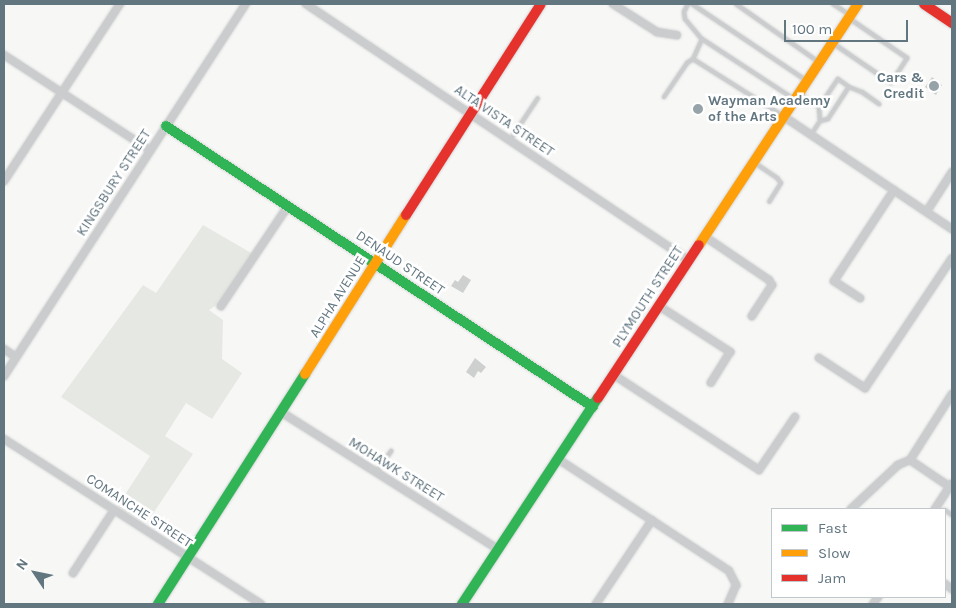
<!DOCTYPE html>
<html>
<head>
<meta charset="utf-8">
<style>
  body { margin:0 }
  #map { position:relative; width:956px; height:608px; overflow:hidden; background:#f7f7f6; font-family:Karla,sans-serif }
  div>[style] { position:absolute }
  [style*='--x'] { left:calc(var(--x)*1px); top:calc(var(--y)*1px); width:calc(var(--w)*1px); rotate:calc(var(--a)*1deg) }
  .green>* { inset:0; background:#e6e9e3 }
  .building>* { inset:0; background:#ced0d0 }
  .roads { filter:drop-shadow(0 0 1px #d2d4d4) drop-shadow(0 0 1px #d2d4d4) }
  .lane>* { height:4px; margin:-2px; padding:0 2px; transform-origin:2px; border-radius:2px; background:#cbcccd }
  .street>* { height:8px; margin:-4px; padding:0 4px; transform-origin:4px; border-radius:4px; background:#cbcccd }
  .fast>* { height:10px; margin:-5px; padding:0 5px; transform-origin:5px; border-radius:5px; background:#30b455 }
  .slow>* { height:10px; margin:-5px; padding:0 5px; transform-origin:5px; border-radius:5px; background:#ff9f0a }
  .jam>* { height:10px; margin:-5px; padding:0 5px; transform-origin:5px; border-radius:5px; background:#e5322d }
  .dots>* { width:14px; height:14px; translate:-50% -50%; box-sizing:border-box; border:2px solid #fff; border-radius:50% }
  span { translate:-50% -50%; white-space:nowrap; text-align:center; line-height:1.15; -webkit-text-stroke:5px #fff; paint-order:stroke }
  .poi-label { font-size:14px; color:#627680; font-weight:700 }
  .right { translate:-100% -50%; text-align:right }
  .left { translate:0 -50%; text-align:left }
  .street-label { font-size:14px; color:#627680 }
  .frame { position:absolute; inset:0; border:5px solid #627680; pointer-events:none }
  .legend { position:absolute; left:771px; top:508px; width:175px; height:90px; box-sizing:border-box; background:#fff; border:1px solid #c0c8cc; margin:0; padding:6px 9px; list-style:none; font-size:15px; color:#627680 }
  .legend li { display:flex; align-items:center; gap:10px; height:25px }
  .legend b { width:25px; border:1px solid #c0c8cc }
  .north { position:absolute; left:10px; top:548px; width:50px; height:50px; -webkit-text-stroke:4px #fff; paint-order:stroke; rotate:304deg; font-size:14px; font-weight:700; line-height:20px; text-align:center; color:#627680 }
  .north::after { content:''; display:block; margin:auto; width:18px; height:22px; background:#627680; clip-path:polygon(50% 0,100% 100%,50% 72%,0 100%) }
  .scale { position:absolute; left:784px; top:20px; width:124px; height:22px; box-sizing:border-box; border:2px solid #627680; border-top:0; padding-left:6px; font-size:15px; line-height:18px; white-space:nowrap; color:#627680; -webkit-text-stroke:4px #fff; paint-order:stroke }
</style>
</head>
<body>
<div id="map">
  <div class="green">
    <div style="clip-path:polygon(203px 225px,253px 254px,218px 304px,209px 310px,223px 320px,222px 359px,242px 373px,212px 419px,186px 403px,165px 436px,193px 454px,146px 524px,117px 507px,150px 456px,61px 397px,143px 285px,156px 293px)"></div>
  </div>
  <div class="building">
    <div style="clip-path:polygon(932px 77px,942px 85px,936px 95px,925px 87px)"></div>
    <div style="clip-path:polygon(463px 275px,471px 280px,463px 293px,451px 286px,455px 280px,458px 282px)"></div>
    <div style="clip-path:polygon(475px 358px,486px 367px,481px 373px,478px 371px,474px 378px,466px 372px)"></div>
  </div>
  <div class="roads">
    <div class="lane">
      <div style="--x:688;--y:4;--w:9;--a:117"></div>
      <div style="--x:684;--y:12;--w:7;--a:82"></div>
      <div style="--x:685;--y:19;--w:26;--a:50"></div>
      <div style="--x:702;--y:39;--w:22;--a:114"></div>
      <div style="--x:693;--y:59;--w:107;--a:32.3"></div>
      <div style="--x:692;--y:4;--w:138;--a:33.8"></div>
      <div style="--x:736;--y:4;--w:99;--a:35.1"></div>
      <div style="--x:833;--y:4;--w:20;--a:33"></div>
      <div style="--x:702;--y:39;--w:110;--a:33.1"></div>
      <div style="--x:834;--y:44;--w:69;--a:34.4"></div>
      <div style="--x:891;--y:83;--w:30;--a:-57"></div>
      <div style="--x:907;--y:58;--w:69;--a:-145.6"></div>
      <div style="--x:800;--y:94;--w:23;--a:34"></div>
      <div style="--x:819;--y:107;--w:14;--a:86"></div>
      <div style="--x:820;--y:121;--w:17;--a:123"></div>
      <div style="--x:664;--y:97;--w:41;--a:-55.9"></div>
      <div style="--x:687;--y:63;--w:7;--a:-34"></div>
      <div style="--x:819;--y:107;--w:34;--a:-56"></div>
      <div style="--x:838;--y:79;--w:14;--a:36"></div>
      <div style="--x:820;--y:121;--w:8;--a:-14"></div>
      <div style="--x:828;--y:119;--w:38;--a:-57"></div>
      <div style="--x:849;--y:87;--w:14;--a:21"></div>
      <div style="--x:862;--y:92;--w:21;--a:35"></div>
      <div style="--x:510;--y:140;--w:50;--a:-56.3"></div>
      <div style="--x:755;--y:163;--w:27;--a:34"></div>
      <div style="--x:777;--y:178;--w:6;--a:51"></div>
      <div style="--x:781;--y:183;--w:22;--a:122"></div>
      <div style="--x:376;--y:472;--w:26;--a:-54"></div>
      <div style="--x:945;--y:510;--w:9;--a:36"></div>
    </div>
    <div class="street">
      <div style="--x:306;--y:4;--w:460;--a:33.8"></div>
      <div style="--x:613;--y:4;--w:52;--a:32.5"></div>
      <div style="--x:657;--y:32;--w:20;--a:9"></div>
      <div style="--x:4;--y:55;--w:174;--a:33.1"></div>
      <div style="--x:783;--y:116;--w:203;--a:33.8"></div>
      <div style="--x:4;--y:181;--w:212;--a:-56.8"></div>
      <div style="--x:927;--y:211;--w:46;--a:-57.3"></div>
      <div style="--x:704;--y:236;--w:78;--a:34.1"></div>
      <div style="--x:769;--y:280;--w:6;--a:59"></div>
      <div style="--x:772;--y:285;--w:37;--a:123"></div>
      <div style="--x:860;--y:298;--w:31;--a:-147"></div>
      <div style="--x:834;--y:281;--w:109;--a:-56.6"></div>
      <div style="--x:221;--y:306;--w:120;--a:-56.2"></div>
      <div style="--x:659;--y:306;--w:85;--a:32.9"></div>
      <div style="--x:730;--y:352;--w:36;--a:122"></div>
      <div style="--x:4;--y:349;--w:14;--a:34"></div>
      <div style="--x:819;--y:358;--w:55;--a:33.1"></div>
      <div style="--x:865;--y:388;--w:156;--a:-56.2"></div>
      <div style="--x:614;--y:375;--w:173;--a:33.2"></div>
      <div style="--x:759;--y:470;--w:64;--a:-55.8"></div>
      <div style="--x:4;--y:376;--w:444;--a:-57"></div>
      <div style="--x:281;--y:412;--w:257;--a:32.3"></div>
      <div style="--x:4;--y:439;--w:305;--a:32.7"></div>
      <div style="--x:558;--y:459;--w:204;--a:33.2"></div>
      <div style="--x:729;--y:571;--w:16;--a:63"></div>
      <div style="--x:736;--y:585;--w:21;--a:113"></div>
      <div style="--x:910;--y:460;--w:78;--a:-57.5"></div>
      <div style="--x:910;--y:460;--w:48;--a:34"></div>
      <div style="--x:851;--y:509;--w:64;--a:-43.1"></div>
      <div style="--x:898;--y:465;--w:13;--a:-23"></div>
      <div style="--x:935;--y:509;--w:30;--a:-57"></div>
      <div style="--x:73;--y:573;--w:75;--a:-56.9"></div>
      <div style="--x:945;--y:584;--w:9;--a:36"></div>
      <div style="--x:596;--y:604;--w:101;--a:-56.3"></div>
      <div style="--x:873;--y:604;--w:9;--a:-54"></div>
    </div>
    <div class="fast">
      <div style="--x:166;--y:126;--w:511;--a:33.35"></div>
      <div style="--x:158;--y:604;--w:273;--a:-57.4"></div>
      <div style="--x:462;--y:604;--w:247;--a:-56.6"></div>
    </div>
    <div class="slow">
      <div style="--x:699;--y:245;--w:289;--a:-56.6"></div>
      <div style="--x:305;--y:374;--w:188;--a:-57.6"></div>
    </div>
    <div class="jam">
      <div style="--x:924;--y:4;--w:34;--a:34"></div>
      <div style="--x:406;--y:215;--w:250;--a:-57.4"></div>
      <div style="--x:598;--y:398;--w:183;--a:-56.6"></div>
    </div>
  </div>
  <div class="dots">
    <div style="left:934px;top:86px;background:#96a3a9"></div>
    <div style="left:698px;top:109px;background:#96a3a9"></div>
  </div>
  <div class="poi-label">
    <span class="right" style="left:924px;top:86px">Cars &amp;<br>Credit</span>
    <span class="left" style="left:708px;top:109px">Wayman Academy<br>of the Arts</span>
  </div>
  <div class="street-label">
    <span style="left:504px;top:121px;rotate:34deg">ALTA VISTA STREET</span>
    <span style="left:114px;top:183px;rotate:-57deg">KINGSBURY STREET</span>
    <span style="left:400px;top:263px;rotate:34deg">DENAUD STREET</span>
    <span style="left:338px;top:297px;rotate:-58deg">ALPHA AVENUE</span>
    <span style="left:648px;top:297px;rotate:-57deg">PLYMOUTH STREET</span>
    <span style="left:396px;top:470px;rotate:32deg">MOHAWK STREET</span>
    <span style="left:139px;top:511px;rotate:33deg">COMANCHE STREET</span>
  </div>
  <div class="frame"></div>
  <ul class="legend">
  <li><b style="height:6px;background:#30b455"></b>Fast</li>
  <li><b style="height:6px;background:#ff9f0a"></b>Slow</li>
  <li><b style="height:6px;background:#e5322d"></b>Jam</li>
  </ul>
  <div class="north">N</div>
  <div class="scale">100 m</div>
</div>
</body>
</html>
